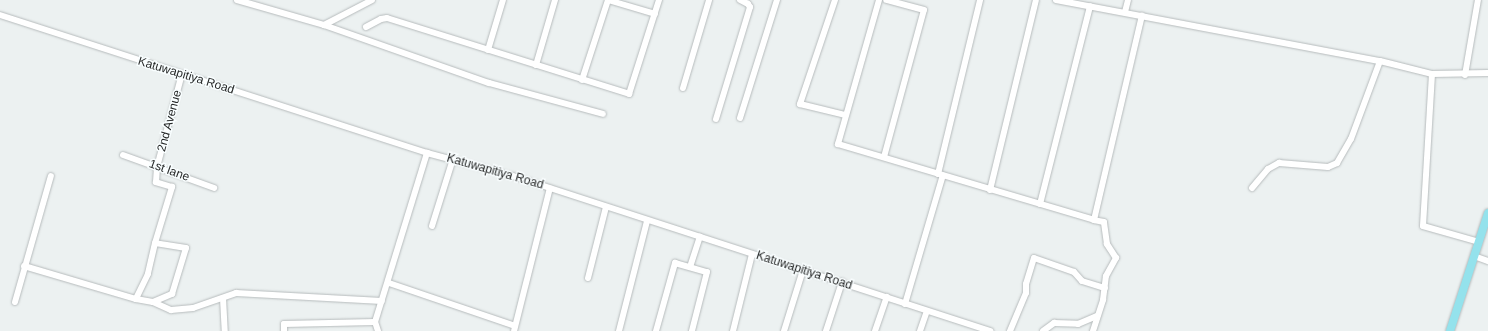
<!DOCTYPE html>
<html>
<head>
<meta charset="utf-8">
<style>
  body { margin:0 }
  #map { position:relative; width:1488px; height:331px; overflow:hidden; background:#ecf1f1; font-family:Helvetica,sans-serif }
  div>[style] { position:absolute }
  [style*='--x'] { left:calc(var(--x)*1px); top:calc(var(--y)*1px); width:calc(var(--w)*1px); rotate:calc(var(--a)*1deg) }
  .roads { filter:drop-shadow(0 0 1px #b6bbbc) drop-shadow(0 0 1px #b6bbbc) }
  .minor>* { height:6px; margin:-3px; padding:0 3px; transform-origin:3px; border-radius:3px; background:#fff }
  .major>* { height:8px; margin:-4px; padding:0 4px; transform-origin:4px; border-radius:4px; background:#94e2ec }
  span { translate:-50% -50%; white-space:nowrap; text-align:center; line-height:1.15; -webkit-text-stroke:3px #f9feff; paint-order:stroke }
  .street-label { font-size:12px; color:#262828 }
</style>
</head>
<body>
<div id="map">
  <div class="roads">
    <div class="minor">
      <div style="--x:237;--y:0;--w:91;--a:16"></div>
      <div style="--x:324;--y:25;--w:175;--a:19.4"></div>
      <div style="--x:489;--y:83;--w:118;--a:15.2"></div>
      <div style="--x:608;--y:0;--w:49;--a:16.6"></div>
      <div style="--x:835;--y:0;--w:110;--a:108.6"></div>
      <div style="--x:800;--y:104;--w:46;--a:13.7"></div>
      <div style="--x:879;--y:0;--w:150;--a:105.9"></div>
      <div style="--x:838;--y:144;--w:267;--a:16.5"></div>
      <div style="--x:1094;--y:220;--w:210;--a:-76.8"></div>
      <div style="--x:1056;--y:0;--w:330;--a:10.7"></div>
      <div style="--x:1380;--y:61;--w:54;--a:14"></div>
      <div style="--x:1432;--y:74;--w:56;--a:-1"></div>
      <div style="--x:1125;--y:12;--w:12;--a:-76"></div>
      <div style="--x:0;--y:15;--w:449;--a:17.9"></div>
      <div style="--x:427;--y:153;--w:89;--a:15"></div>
      <div style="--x:513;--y:176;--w:502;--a:18"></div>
      <div style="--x:324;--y:25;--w:54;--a:-27.5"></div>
      <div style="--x:366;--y:27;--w:17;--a:-28"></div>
      <div style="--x:381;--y:19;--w:6;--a:-9"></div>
      <div style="--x:387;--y:18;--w:254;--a:17.4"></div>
      <div style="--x:629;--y:94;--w:99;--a:-72.3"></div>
      <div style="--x:488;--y:50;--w:52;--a:-73.3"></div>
      <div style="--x:536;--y:65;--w:68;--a:-73.7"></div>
      <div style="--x:1432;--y:74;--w:152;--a:93.4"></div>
      <div style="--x:1423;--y:226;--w:58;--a:15.9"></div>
      <div style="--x:1465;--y:75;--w:76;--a:-80.2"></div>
      <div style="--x:582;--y:80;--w:84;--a:-72"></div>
      <div style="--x:683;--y:88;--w:92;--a:-73.5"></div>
      <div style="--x:740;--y:118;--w:124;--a:-72.6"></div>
      <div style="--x:716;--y:119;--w:117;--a:-73.1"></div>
      <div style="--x:750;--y:7;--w:4;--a:-124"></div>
      <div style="--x:748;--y:4;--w:9;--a:-153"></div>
      <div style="--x:123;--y:155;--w:97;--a:19.9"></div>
      <div style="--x:884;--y:157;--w:152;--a:-74.8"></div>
      <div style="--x:924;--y:10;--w:39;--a:-165"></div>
      <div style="--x:938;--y:174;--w:179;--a:-76.4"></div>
      <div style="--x:1252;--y:188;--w:25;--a:-50"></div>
      <div style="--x:1268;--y:169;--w:13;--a:-29"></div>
      <div style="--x:1279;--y:163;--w:49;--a:4.7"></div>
      <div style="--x:1328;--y:167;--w:10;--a:-24"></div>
      <div style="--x:1337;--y:163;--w:28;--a:-60"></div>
      <div style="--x:1351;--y:139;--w:83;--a:-69.6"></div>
      <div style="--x:990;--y:190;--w:195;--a:-76.4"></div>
      <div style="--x:1040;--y:204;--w:204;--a:-75.8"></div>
      <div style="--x:432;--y:226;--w:70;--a:-72.6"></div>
      <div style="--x:155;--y:243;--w:32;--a:103"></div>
      <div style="--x:148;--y:274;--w:28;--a:116"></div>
      <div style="--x:136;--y:299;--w:17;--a:10"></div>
      <div style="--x:153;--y:302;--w:21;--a:-23"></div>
      <div style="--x:172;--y:294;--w:48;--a:-73.1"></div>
      <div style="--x:186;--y:248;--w:31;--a:-171"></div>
      <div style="--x:155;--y:243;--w:59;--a:-73.1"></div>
      <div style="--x:172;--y:187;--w:17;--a:-163"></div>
      <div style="--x:156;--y:182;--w:15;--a:-86"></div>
      <div style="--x:157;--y:167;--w:96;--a:-75"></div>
      <div style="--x:1474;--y:256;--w:15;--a:20"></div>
      <div style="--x:24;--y:266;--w:117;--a:16.4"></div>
      <div style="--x:690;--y:267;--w:32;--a:-72"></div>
      <div style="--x:588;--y:278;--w:73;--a:-75.8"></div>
      <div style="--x:389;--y:283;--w:133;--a:18.8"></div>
      <div style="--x:223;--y:298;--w:33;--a:87"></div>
      <div style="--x:15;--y:302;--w:131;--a:-74.1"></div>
      <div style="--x:153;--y:302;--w:20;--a:24"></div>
      <div style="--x:171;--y:310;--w:22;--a:-5"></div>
      <div style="--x:193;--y:308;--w:46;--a:-19.2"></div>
      <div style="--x:236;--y:293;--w:146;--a:3.1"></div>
      <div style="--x:905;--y:304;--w:134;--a:-73.6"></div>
      <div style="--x:284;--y:331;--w:7;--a:-90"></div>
      <div style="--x:284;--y:324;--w:91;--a:-1.3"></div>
      <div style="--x:378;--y:331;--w:9;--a:-108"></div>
      <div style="--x:375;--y:322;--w:177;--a:-72.9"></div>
      <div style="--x:514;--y:331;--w:147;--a:-75.9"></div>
      <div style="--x:619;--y:331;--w:114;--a:-75.7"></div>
      <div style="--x:656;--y:331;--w:71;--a:-74.4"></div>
      <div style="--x:675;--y:263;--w:33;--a:16"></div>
      <div style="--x:707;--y:272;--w:61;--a:104.3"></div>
      <div style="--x:733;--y:331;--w:79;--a:-76.1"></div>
      <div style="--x:784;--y:331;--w:64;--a:-72.7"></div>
      <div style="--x:826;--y:331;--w:52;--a:-71.9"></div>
      <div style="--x:875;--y:331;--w:36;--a:-71"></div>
      <div style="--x:920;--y:331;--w:21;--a:-71"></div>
      <div style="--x:1010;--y:331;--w:41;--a:-67.2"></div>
      <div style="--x:1026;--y:293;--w:9;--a:-90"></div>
      <div style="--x:1026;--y:284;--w:27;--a:-73"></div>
      <div style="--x:1034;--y:258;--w:42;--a:19.3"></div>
      <div style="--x:1074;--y:272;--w:12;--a:48"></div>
      <div style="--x:1082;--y:281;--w:24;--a:17"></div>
      <div style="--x:1043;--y:331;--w:14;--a:-36"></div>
      <div style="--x:1054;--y:323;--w:24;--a:2"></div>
      <div style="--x:1078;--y:324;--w:21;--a:-23"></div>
      <div style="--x:1093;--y:331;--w:33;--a:-72"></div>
      <div style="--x:1103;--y:300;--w:24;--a:-83"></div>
      <div style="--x:1106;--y:276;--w:21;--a:-61"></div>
      <div style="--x:1116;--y:258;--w:17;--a:-123"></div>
      <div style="--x:1107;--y:244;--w:22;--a:-98"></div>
      <div style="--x:1104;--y:222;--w:10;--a:-169"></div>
    </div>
    <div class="major">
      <div style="--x:1450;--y:331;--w:124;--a:-72.1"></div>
    </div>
  </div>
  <div class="street-label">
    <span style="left:186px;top:76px;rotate:17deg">Katuwapitiya Road</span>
    <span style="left:170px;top:121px;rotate:-75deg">2nd Avenue</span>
    <span style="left:169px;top:171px;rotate:20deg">1st lane</span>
    <span style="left:495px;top:172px;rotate:16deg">Katuwapitiya Road</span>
    <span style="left:804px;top:271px;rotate:18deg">Katuwapitiya Road</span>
  </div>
</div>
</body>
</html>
